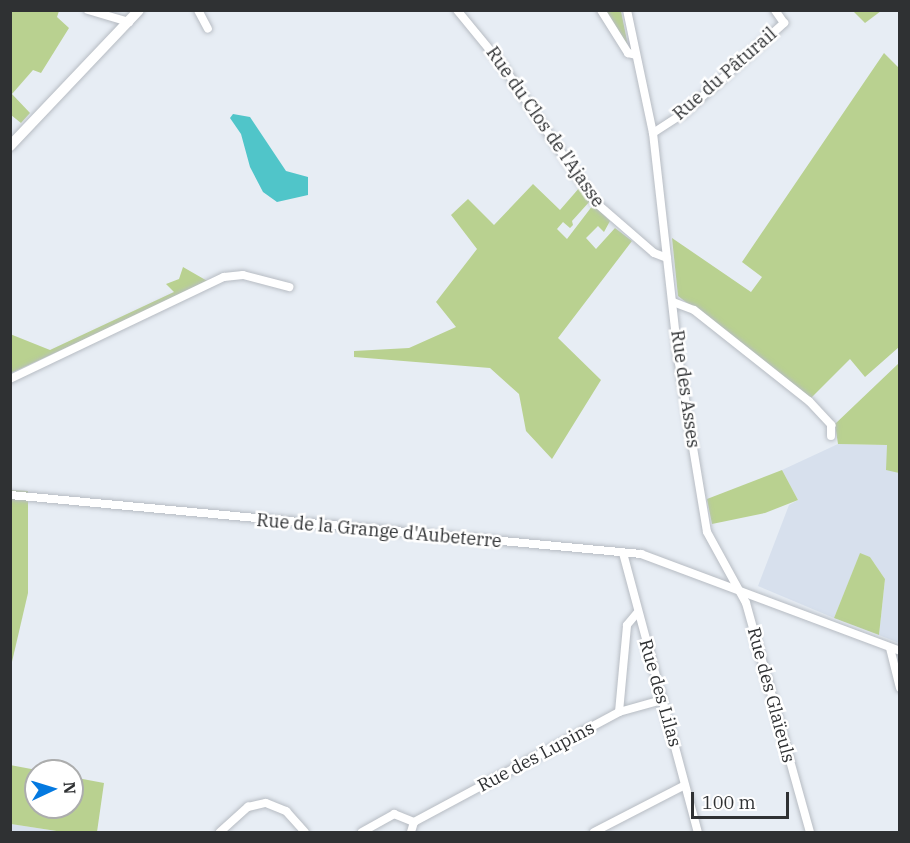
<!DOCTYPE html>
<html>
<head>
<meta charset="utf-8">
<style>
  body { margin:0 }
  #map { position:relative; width:910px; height:843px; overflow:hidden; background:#e7edf4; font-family:"IBM Plex Serif",serif }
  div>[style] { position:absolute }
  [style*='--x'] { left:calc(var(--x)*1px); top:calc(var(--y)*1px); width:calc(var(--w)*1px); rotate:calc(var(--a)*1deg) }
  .built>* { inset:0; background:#d7e0ed }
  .green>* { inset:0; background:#b9d190 }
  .water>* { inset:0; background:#50c5c9 }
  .roads { filter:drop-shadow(0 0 2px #b7bcc3) drop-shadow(0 0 2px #b7bcc3) }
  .street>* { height:8px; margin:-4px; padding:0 4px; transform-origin:4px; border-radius:4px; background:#fff }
  .secondary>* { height:10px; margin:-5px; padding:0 5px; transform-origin:5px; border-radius:5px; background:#fff }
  span { translate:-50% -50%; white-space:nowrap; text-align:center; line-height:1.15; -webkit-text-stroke:5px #fff; paint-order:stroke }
  .street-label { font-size:18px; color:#2f3133 }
  .frame { position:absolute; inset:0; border:12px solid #2f3133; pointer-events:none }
  .north { position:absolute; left:24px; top:759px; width:60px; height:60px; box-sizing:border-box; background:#fff; border:2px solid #acadad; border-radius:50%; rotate:86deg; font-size:16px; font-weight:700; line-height:24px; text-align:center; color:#2f3133 }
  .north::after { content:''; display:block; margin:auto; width:21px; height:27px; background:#0479e0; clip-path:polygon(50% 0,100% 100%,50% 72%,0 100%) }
  .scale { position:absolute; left:691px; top:792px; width:98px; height:27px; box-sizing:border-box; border:3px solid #2f3133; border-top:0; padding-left:8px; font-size:18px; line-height:21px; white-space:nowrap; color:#2f3133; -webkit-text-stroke:4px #fff; paint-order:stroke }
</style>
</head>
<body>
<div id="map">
  <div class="built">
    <div style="clip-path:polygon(838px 444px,887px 445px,887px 469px,899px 473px,899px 643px,879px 635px,885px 579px,870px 557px,860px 554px,834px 618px,758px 586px,789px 505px,798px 500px,782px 470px)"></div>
    <div style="clip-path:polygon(11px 824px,63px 832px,11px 832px)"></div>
  </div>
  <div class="green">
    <div style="clip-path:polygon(10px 11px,59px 11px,57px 17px,69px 28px,41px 73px,33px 70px,12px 94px,30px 113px,21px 123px,11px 115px)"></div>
    <div style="clip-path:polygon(603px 11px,621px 11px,628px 46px,626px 47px)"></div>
    <div style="clip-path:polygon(853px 11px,881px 11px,865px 23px)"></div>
    <div style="clip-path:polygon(884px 53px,899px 68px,899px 347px,865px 377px,850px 359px,811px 398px,678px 296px,672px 238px,751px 292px,762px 277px,742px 262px)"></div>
    <div style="clip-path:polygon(533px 184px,560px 210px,580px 187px,590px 201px,572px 221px,573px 225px,570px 228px,563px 222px,557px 229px,567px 239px,593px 205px,610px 221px,604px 232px,598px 226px,586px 238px,596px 249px,615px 228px,632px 241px,558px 338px,601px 380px,552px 459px,526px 431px,519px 394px,490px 368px,354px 357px,354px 351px,409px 348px,456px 327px,436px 302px,477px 249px,451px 215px,468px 199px,494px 225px)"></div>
    <div style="clip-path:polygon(183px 267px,209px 282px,11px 373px,10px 334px,50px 350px,174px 292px,166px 284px,179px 279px)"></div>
    <div style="clip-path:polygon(899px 363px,899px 473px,886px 470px,887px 445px,838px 444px,835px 424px)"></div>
    <div style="clip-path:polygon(782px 470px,798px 500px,765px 513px,712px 524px,707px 499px)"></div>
    <div style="clip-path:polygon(11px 490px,28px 491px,28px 593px,11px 666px)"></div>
    <div style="clip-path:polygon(860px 553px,870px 557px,885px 579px,879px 635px,834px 618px)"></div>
    <div style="clip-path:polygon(10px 765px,42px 771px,36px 771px,36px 807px,72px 807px,72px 777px,104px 783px,97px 832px,63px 832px,11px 824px)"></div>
  </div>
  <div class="water">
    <div style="clip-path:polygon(233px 114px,250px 117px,286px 171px,308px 177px,308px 195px,277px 202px,263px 192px,250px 167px,241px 134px,230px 118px)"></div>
  </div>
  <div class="roads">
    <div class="street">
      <div style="--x:88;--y:10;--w:43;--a:16.3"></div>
      <div style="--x:198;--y:10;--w:21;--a:62"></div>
      <div style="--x:457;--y:10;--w:72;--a:50.6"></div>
      <div style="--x:503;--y:66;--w:163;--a:56"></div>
      <div style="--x:594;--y:201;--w:79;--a:40.9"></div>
      <div style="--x:654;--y:253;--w:14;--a:21"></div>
      <div style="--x:601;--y:10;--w:51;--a:57.9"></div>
      <div style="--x:628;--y:53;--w:8;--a:14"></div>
      <div style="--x:627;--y:10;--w:126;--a:78.1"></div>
      <div style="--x:653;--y:133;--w:231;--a:83.6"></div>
      <div style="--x:679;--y:363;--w:171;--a:80.6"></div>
      <div style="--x:707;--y:532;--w:81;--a:61.2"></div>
      <div style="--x:746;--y:603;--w:238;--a:74.4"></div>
      <div style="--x:653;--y:133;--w:37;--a:-33"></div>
      <div style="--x:684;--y:113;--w:135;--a:-42"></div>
      <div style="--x:784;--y:23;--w:16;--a:-125"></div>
      <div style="--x:673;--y:302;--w:22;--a:21"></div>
      <div style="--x:694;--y:310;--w:147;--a:38.4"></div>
      <div style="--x:809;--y:401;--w:33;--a:47"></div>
      <div style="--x:831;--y:425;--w:11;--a:90"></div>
      <div style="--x:10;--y:379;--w:237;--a:-25.5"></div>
      <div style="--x:224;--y:277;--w:19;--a:-6"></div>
      <div style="--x:243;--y:275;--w:48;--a:14.6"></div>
      <div style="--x:10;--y:495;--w:634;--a:5.34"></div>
      <div style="--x:641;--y:554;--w:277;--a:20.5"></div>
      <div style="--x:623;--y:553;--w:289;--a:75"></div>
      <div style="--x:890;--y:648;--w:41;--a:76"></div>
      <div style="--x:619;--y:712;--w:87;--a:-84.7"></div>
      <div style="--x:627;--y:625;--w:16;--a:-50"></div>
      <div style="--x:414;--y:822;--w:233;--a:-28.2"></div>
      <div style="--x:619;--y:712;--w:45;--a:-15.6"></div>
      <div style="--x:220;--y:832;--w:38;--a:-42"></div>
      <div style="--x:248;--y:807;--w:18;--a:-13"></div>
      <div style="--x:266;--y:803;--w:22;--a:22"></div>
      <div style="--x:286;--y:811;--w:28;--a:48"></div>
      <div style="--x:362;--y:832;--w:37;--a:-29"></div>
      <div style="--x:394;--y:814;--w:22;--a:22"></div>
      <div style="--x:411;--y:832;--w:10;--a:-73"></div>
      <div style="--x:594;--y:832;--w:102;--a:-27.3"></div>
    </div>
    <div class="secondary">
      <div style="--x:10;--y:146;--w:187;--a:-46.5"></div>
    </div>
  </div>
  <div class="street-label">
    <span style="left:725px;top:74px;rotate:-41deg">Rue du Pâturail</span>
    <span style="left:545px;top:127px;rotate:55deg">Rue du Clos de l'Ajasse</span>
    <span style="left:685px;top:389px;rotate:82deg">Rue des Asses</span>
    <span style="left:379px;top:531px;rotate:5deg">Rue de la Grange d'Aubeterre</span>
    <span style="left:660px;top:693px;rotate:74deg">Rue des Lilas</span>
    <span style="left:771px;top:695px;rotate:75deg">Rue des Glaïeuls</span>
    <span style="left:536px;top:757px;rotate:-28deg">Rue des Lupins</span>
  </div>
  <div class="frame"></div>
  <div class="north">N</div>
  <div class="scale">100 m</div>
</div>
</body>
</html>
